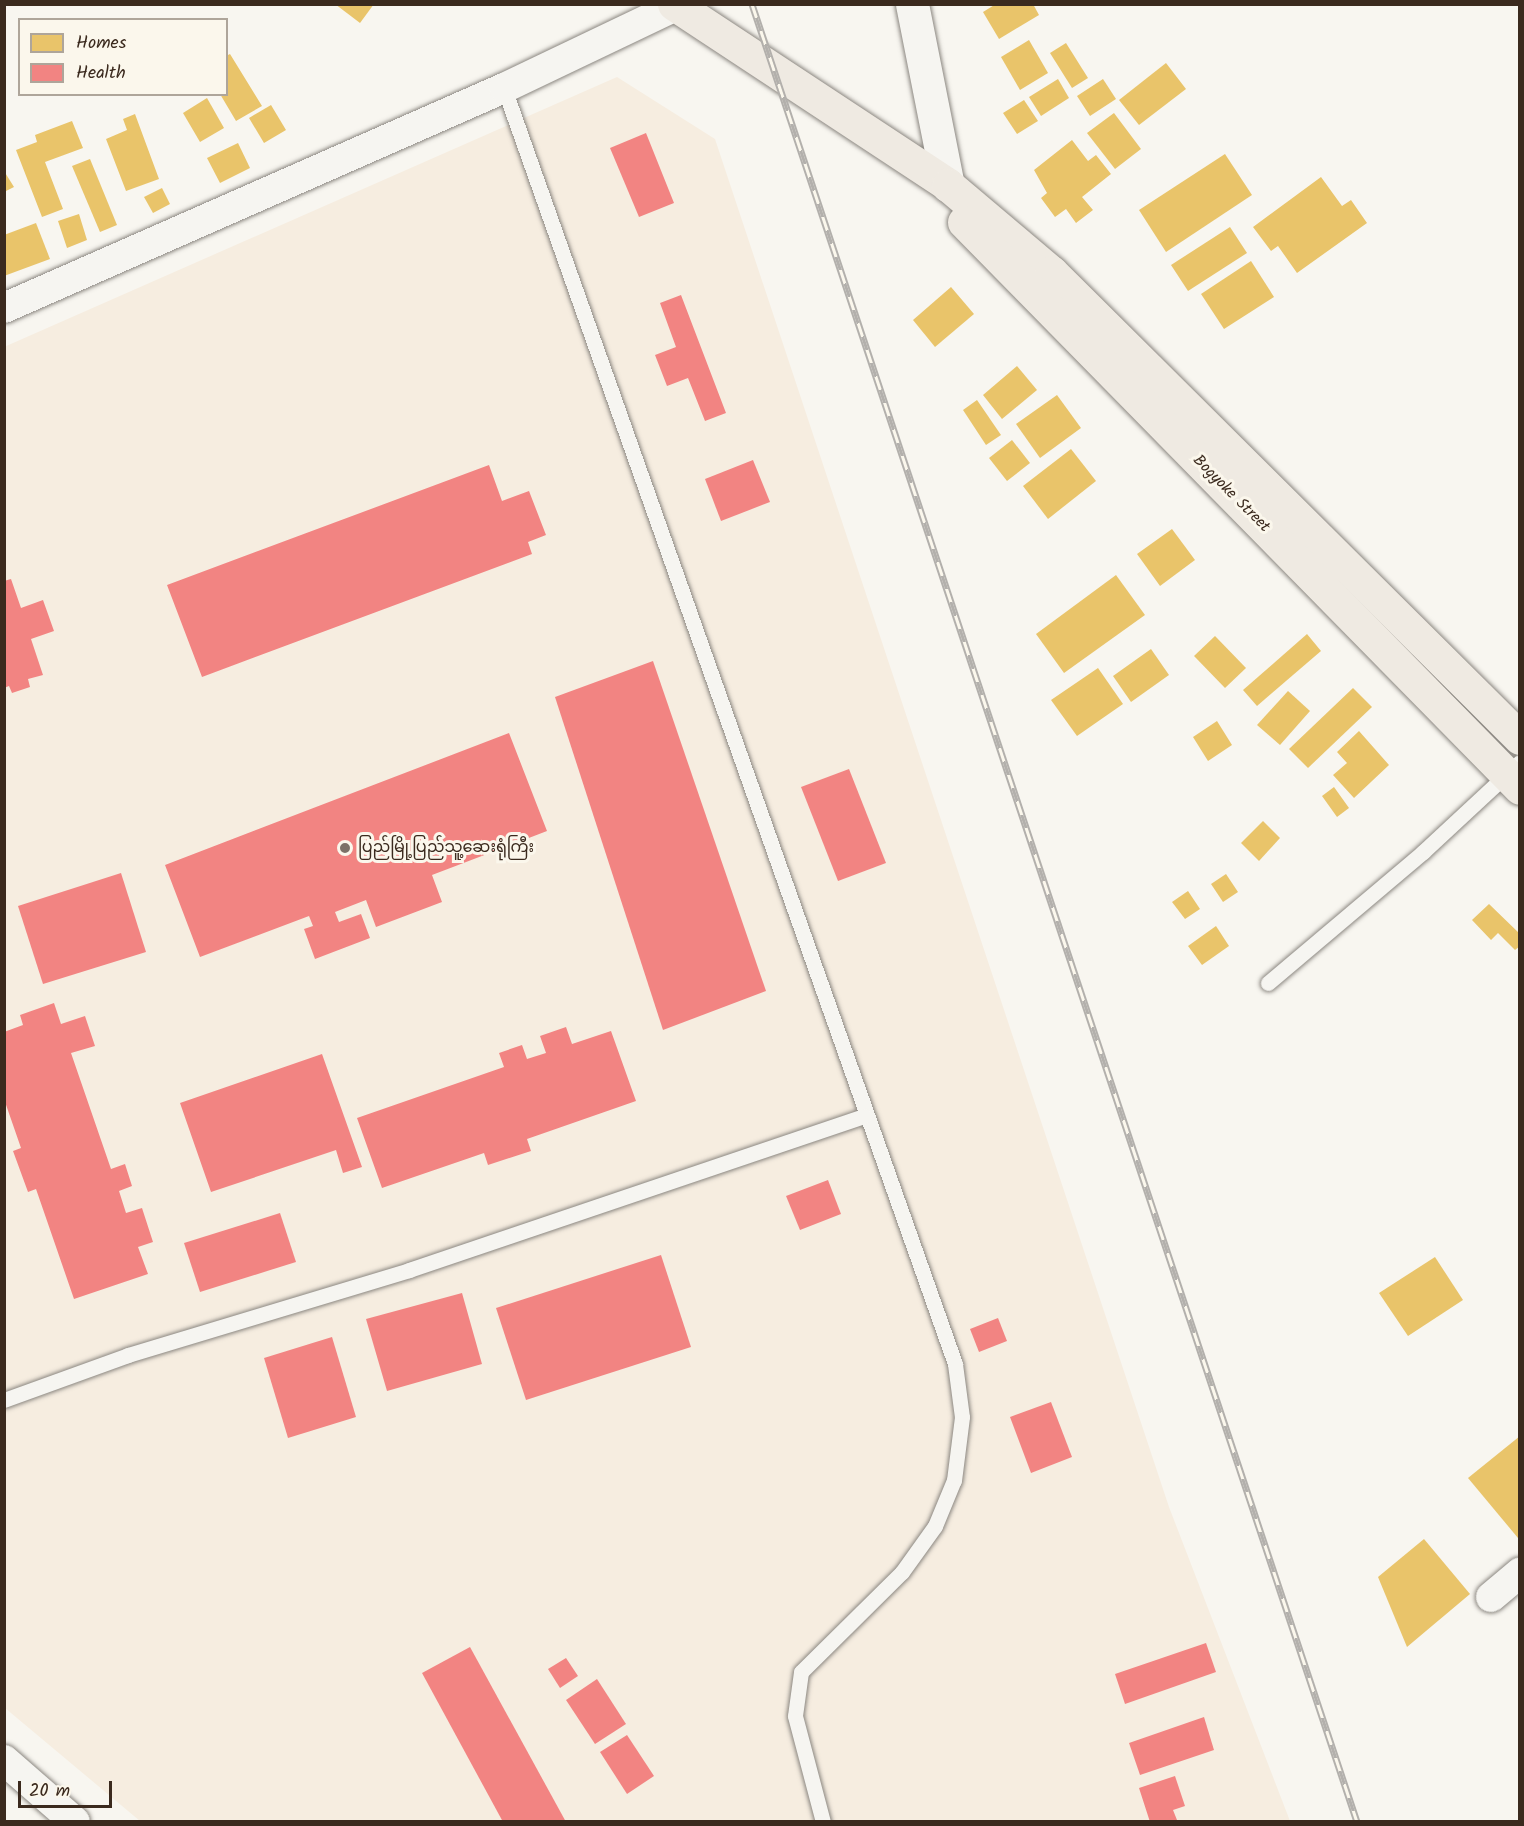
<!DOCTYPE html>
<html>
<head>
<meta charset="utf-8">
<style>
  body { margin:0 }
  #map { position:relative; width:1524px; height:1826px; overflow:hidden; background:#f8f6f0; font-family:Kalam,"Noto Sans Myanmar",sans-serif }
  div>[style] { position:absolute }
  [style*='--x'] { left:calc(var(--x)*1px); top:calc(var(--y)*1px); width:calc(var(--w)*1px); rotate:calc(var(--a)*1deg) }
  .built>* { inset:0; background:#f6ede0 }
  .homes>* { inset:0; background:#e9c46a }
  .health>* { inset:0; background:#f28482 }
  .roads { filter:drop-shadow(0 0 2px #8b8781) drop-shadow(0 0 2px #8b8781) }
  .service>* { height:15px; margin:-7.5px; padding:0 7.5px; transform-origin:7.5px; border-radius:7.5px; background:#f6f5f1 }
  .minor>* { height:30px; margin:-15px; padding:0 15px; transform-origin:15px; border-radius:15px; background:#f6f5f1 }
  .tertiary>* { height:33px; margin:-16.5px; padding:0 16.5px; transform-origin:16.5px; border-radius:16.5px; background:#f6f5f1 }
  .primary>* { height:33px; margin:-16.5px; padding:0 16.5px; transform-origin:16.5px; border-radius:16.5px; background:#efeae2 }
  .rail>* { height:7px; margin-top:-3.5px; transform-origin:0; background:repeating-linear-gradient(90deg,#fbf7ec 0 14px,#b3b0ac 0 28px); box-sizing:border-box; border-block:2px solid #b3b0ac }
  .dots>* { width:16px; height:16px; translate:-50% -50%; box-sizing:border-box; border:3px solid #fbf7ec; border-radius:50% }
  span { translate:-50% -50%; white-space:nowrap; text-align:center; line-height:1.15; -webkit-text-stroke:6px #fbf7ec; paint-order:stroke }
  .street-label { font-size:16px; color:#3b2a1e }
  .poi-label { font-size:16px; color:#3b2a1e }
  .left { translate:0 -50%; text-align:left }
  .frame { position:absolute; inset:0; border:6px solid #3b2a1e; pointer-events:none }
  .legend { position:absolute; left:18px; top:18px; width:210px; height:78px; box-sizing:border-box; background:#fbf7ec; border:2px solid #aea59a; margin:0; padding:8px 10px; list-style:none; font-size:18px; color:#3b2a1e }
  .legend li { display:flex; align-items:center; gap:12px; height:30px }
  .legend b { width:30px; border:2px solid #aea59a }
  .scale { position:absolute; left:18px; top:1781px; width:94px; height:27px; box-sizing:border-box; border:3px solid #3b2a1e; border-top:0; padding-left:8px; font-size:18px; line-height:21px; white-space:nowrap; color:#3b2a1e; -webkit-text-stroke:4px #fbf7ec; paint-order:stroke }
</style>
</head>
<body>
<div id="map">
  <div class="built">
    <div style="clip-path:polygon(617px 77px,715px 139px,1169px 1507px,1290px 1821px,140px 1821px,5px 1708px,4px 347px)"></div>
  </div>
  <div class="homes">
    <div style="clip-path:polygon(335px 4px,374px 4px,360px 23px)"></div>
    <div style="clip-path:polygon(996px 4px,1033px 4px,1039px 15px,999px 39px,983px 12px)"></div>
    <div style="clip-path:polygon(1029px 40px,1048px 73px,1020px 90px,1001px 57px)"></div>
    <div style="clip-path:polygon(1066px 43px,1088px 78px,1072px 88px,1050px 53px)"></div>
    <div style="clip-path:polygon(230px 54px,262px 106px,236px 121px,220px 94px,226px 94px,226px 56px)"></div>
    <div style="clip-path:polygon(1166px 63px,1186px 89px,1139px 125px,1119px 100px)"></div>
    <div style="clip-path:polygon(1058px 79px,1069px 98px,1041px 116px,1029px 97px)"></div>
    <div style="clip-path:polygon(1103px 79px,1116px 99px,1090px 116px,1077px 96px)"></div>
    <div style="clip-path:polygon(207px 98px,224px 128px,200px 142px,183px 113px)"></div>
    <div style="clip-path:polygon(1024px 100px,1038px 121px,1017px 134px,1003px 113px)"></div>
    <div style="clip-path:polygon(271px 105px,286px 130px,264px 143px,249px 118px)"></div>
    <div style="clip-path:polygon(1114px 113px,1141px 149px,1115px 169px,1087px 133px)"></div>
    <div style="clip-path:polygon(135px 114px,159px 179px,126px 191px,106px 139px,127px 130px,123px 119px)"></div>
    <div style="clip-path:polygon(72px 121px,83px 148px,45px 162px,63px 209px,42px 217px,16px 150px,37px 142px,35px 135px)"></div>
    <div style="clip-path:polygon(1072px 140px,1088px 161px,1096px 155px,1111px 174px,1082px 197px,1093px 210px,1076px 223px,1066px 209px,1055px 217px,1041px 198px,1047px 193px,1034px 170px)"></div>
    <div style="clip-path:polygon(238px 143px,250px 168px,220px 183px,207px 158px)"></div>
    <div style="clip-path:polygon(1225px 154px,1252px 195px,1166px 252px,1139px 210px)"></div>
    <div style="clip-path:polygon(90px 159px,117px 225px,100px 232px,72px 166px)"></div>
    <div style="clip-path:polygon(4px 171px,14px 187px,4px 192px)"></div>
    <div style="clip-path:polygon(1321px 177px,1342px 206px,1351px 200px,1367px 223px,1297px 273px,1278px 246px,1271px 251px,1253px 227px)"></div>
    <div style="clip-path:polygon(162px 188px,170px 204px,153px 213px,144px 197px)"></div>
    <div style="clip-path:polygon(79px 214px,87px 240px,67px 248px,58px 221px)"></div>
    <div style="clip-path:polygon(36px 223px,50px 259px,4px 276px,4px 235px)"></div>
    <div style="clip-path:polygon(1230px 227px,1247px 253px,1188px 291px,1171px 265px)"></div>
    <div style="clip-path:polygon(1251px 261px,1274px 297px,1224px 329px,1201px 294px)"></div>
    <div style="clip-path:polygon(951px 287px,974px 314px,935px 347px,913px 320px)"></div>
    <div style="clip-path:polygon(1017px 366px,1037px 390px,1002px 419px,983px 395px)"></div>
    <div style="clip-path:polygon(1057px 395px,1081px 428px,1040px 458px,1016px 424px)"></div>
    <div style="clip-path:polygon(977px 400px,1001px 435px,986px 445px,963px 410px)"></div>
    <div style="clip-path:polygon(1012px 440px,1030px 463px,1007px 481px,989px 458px)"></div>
    <div style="clip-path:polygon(1071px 449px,1096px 481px,1048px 519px,1023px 486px)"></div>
    <div style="clip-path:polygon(1172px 529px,1195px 560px,1160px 586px,1137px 554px)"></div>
    <div style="clip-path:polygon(1116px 575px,1145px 615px,1064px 673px,1036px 634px)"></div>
    <div style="clip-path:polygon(1307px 634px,1321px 651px,1257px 706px,1243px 690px)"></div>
    <div style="clip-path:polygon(1215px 636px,1246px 668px,1225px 688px,1194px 656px)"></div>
    <div style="clip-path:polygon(1151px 649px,1169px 675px,1131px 702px,1113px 676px)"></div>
    <div style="clip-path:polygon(1098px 668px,1123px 704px,1077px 736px,1051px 700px)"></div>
    <div style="clip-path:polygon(1353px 688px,1372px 707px,1308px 768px,1289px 749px)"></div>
    <div style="clip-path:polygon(1288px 691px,1310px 711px,1280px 745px,1257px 725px)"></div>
    <div style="clip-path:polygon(1217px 721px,1232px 745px,1208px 761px,1193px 737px)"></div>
    <div style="clip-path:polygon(1359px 731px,1389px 765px,1354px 798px,1333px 775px,1347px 763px,1337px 752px)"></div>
    <div style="clip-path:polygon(1334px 787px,1349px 808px,1337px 817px,1322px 796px)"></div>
    <div style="clip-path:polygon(1263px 821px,1280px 838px,1259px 861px,1241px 843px)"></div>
    <div style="clip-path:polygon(1226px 874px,1238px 892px,1223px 902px,1211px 884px)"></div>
    <div style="clip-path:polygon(1188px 891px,1200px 909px,1185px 919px,1172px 902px)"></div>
    <div style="clip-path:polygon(1489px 904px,1520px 934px,1520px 946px,1515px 950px,1498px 933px,1491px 940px,1472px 920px)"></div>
    <div style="clip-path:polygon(1216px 926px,1229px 946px,1202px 965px,1188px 946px)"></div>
    <div style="clip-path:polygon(1435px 1257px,1463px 1300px,1408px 1336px,1379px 1293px)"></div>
    <div style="clip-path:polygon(1520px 1436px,1520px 1537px,1518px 1538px,1468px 1478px)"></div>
    <div style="clip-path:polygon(1424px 1539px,1470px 1594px,1407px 1647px,1378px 1577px)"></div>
  </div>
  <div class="health">
    <div style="clip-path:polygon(646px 133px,674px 203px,639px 217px,610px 148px)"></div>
    <div style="clip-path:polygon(681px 295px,726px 413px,705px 421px,688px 378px,667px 386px,655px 355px,676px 347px,660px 303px)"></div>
    <div style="clip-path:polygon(753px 460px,770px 502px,721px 521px,705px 479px)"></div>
    <div style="clip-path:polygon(489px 465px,502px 501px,529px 491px,546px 535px,528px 542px,532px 554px,202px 677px,167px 585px)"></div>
    <div style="clip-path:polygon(11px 579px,21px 608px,43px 600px,54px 631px,31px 639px,43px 675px,28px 679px,30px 687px,12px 693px,9px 686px,4px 688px,4px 581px)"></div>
    <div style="clip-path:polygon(653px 661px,766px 991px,663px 1030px,555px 697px)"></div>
    <div style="clip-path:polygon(509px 733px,547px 831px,432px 875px,442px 902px,376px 927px,366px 900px,335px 912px,339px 922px,361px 914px,370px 938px,315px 959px,304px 929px,313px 926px,309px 916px,200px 957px,165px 865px)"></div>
    <div style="clip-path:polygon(849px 769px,886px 863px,838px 881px,801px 787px)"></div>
    <div style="clip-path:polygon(121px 873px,146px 952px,43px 984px,18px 906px)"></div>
    <div style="clip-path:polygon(54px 1003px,61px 1024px,85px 1016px,95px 1046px,71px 1053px,111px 1169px,125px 1164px,132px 1186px,119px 1191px,126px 1213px,142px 1208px,153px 1242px,138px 1247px,148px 1274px,74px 1299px,36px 1189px,28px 1192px,13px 1151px,21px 1148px,4px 1099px,4px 1032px,23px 1025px,20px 1015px)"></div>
    <div style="clip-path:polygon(566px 1027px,572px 1044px,611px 1031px,636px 1101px,527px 1139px,531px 1151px,488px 1165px,484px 1153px,382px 1188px,357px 1118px,504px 1067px,499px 1053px,522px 1045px,527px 1059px,546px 1053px,540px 1036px)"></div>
    <div style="clip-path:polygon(322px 1054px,362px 1167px,343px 1173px,336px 1150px,211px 1192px,180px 1103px)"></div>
    <div style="clip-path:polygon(828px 1180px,841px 1214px,800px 1230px,786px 1196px)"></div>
    <div style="clip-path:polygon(280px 1213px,296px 1262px,200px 1292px,184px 1243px)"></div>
    <div style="clip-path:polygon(661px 1255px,691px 1347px,526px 1400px,496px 1308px)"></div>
    <div style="clip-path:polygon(462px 1293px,482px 1364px,387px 1391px,366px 1319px)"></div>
    <div style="clip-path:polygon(998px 1318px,1007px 1341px,979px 1352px,970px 1329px)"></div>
    <div style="clip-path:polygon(332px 1337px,356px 1417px,288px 1438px,264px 1358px)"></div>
    <div style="clip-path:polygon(1051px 1402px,1072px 1457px,1031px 1473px,1010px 1417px)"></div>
    <div style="clip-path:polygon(1206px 1643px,1216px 1672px,1125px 1704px,1115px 1674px)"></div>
    <div style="clip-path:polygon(470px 1647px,566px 1822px,503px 1822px,422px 1673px)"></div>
    <div style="clip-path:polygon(566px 1658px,578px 1676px,560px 1688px,548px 1669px)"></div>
    <div style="clip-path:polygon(597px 1679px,626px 1724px,595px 1744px,566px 1700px)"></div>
    <div style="clip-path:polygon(1204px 1717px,1214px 1750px,1140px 1775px,1129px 1743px)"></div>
    <div style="clip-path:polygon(627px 1735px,654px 1776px,627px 1794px,600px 1752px)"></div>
    <div style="clip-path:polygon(1175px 1776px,1185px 1806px,1173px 1810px,1177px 1820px,1150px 1822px,1139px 1788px)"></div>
  </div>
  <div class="roads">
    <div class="service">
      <div style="--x:504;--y:88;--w:1353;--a:70.53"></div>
      <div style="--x:955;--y:1364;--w:53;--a:82.5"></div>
      <div style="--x:962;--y:1417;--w:64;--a:97.2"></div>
      <div style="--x:954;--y:1480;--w:50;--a:112.4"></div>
      <div style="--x:935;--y:1526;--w:57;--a:125.7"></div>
      <div style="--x:902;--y:1572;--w:142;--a:135.3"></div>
      <div style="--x:801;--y:1672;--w:44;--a:97.8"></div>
      <div style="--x:795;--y:1716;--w:110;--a:75.2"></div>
      <div style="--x:1268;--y:983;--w:203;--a:-40.2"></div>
      <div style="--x:1423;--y:852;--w:132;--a:-42.9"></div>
      <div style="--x:4;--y:1400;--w:132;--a:-19.9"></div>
      <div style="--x:128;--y:1355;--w:294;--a:-16.8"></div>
      <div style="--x:409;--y:1270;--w:481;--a:-18.7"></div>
    </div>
    <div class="minor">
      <div style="--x:4;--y:308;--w:546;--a:-23.75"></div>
      <div style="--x:504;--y:88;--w:191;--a:-25.5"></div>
      <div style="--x:1491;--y:1597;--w:38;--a:-40"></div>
      <div style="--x:4;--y:1760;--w:94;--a:41.1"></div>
    </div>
    <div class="tertiary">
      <div style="--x:912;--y:4;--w:185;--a:78.8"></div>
    </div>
    <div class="primary">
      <div style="--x:674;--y:4;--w:328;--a:33.4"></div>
      <div style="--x:948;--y:185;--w:135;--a:40.2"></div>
      <div style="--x:1051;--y:272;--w:661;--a:44.82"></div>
      <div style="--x:964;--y:222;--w:793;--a:45.51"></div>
    </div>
  </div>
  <div class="rail">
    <div style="--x:752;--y:4;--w:1916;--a:71.59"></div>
  </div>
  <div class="dots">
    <div style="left:345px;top:848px;background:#7d7168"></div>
  </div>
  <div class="street-label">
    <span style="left:1231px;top:494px;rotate:45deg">Bogyoke Street</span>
  </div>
  <div class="poi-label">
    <span class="left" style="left:358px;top:848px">ပြည်မြို့ပြည်သူ့ဆေးရုံကြီး</span>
  </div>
  <div class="frame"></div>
  <ul class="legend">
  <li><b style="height:16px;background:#e9c46a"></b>Homes</li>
  <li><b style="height:16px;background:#f28482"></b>Health</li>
  </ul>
  <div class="scale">20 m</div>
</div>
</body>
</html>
